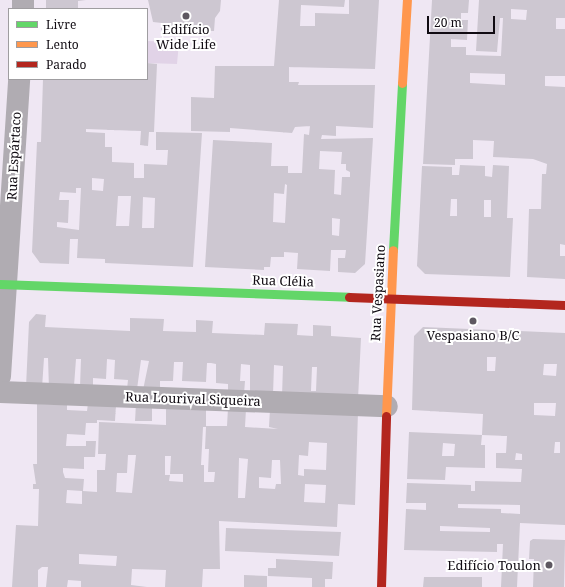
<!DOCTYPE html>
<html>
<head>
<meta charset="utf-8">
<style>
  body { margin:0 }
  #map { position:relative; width:565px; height:587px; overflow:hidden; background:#efe7f3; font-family:"Noto Serif",serif }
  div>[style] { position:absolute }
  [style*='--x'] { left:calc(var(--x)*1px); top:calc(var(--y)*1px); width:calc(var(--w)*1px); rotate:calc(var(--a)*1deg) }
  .green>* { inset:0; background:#e1d3e7 }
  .building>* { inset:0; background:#cdc7d1 }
  .street>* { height:22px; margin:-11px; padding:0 11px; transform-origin:11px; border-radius:11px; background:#b0acb2 }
  .fast>* { height:9px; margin:-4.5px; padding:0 4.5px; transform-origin:4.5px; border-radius:4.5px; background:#63d668 }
  .slow>* { height:9px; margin:-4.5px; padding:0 4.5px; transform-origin:4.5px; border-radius:4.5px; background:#ff974d }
  .jam>* { height:9px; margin:-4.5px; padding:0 4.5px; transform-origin:4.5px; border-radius:4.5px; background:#b3261e }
  .dots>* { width:11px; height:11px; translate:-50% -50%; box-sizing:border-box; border:2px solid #fff; border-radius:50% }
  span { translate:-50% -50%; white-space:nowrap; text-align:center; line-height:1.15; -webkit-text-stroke:4px #fff; paint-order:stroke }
  .poi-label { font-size:13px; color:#100b12 }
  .right { translate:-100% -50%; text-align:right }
  .street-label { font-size:13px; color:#100b12 }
  .legend { position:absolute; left:8px; top:8px; width:140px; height:72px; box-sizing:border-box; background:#fff; border:1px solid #9f9da0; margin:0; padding:5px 7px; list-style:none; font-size:12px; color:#100b12 }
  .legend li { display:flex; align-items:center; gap:8px; height:20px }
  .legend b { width:20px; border:1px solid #9f9da0 }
  .scale { position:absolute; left:427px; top:16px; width:68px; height:18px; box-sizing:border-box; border:2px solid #100b12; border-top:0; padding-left:5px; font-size:12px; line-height:14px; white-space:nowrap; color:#100b12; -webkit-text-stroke:3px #fff; paint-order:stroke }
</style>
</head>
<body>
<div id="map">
  <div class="green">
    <div style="clip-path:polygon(147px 41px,179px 42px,177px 64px,147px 63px)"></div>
  </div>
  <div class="building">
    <div style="clip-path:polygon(46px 0,86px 0,78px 1px,78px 9px,46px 9px)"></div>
    <div style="clip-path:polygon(148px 0,221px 0,220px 11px,215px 18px,214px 31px,161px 30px,162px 23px,153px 22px)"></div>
    <div style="clip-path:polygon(evenodd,279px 0,345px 0,344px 7px,301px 5px,300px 26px,315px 26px,315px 13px,349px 14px,349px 0,379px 0,375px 69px,289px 67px,289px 82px,299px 82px,298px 85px,375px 85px,373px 128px,336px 126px,336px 136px,322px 135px,321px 139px,373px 138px,365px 264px,355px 273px,338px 272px,338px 258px,345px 258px,346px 250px,331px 250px,330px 271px,297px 269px,298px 253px,284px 252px,284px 257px,271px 257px,270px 267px,264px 267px,264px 270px,205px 267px,213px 140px,272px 143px,271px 166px,288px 166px,288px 173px,302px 173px,304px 134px,309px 135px,310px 126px,295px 127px,292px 133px,230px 128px,230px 132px,191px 131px,191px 97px,214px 98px,215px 66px,274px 66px,279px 0,320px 151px,342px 152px,341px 164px,346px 164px,346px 170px,350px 172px,350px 177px,342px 177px,341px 195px,334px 194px,335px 170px,319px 169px,320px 151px,279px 0,285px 184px,287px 185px,285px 223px,273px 222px,274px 193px,284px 194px,285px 184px,279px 0,332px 218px,340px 219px,339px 236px,332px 235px,332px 218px)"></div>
    <div style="clip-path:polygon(evenodd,432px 0,469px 0,468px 13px,461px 13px,461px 20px,468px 20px,467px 40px,451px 39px,451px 47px,466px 47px,466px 55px,501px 56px,503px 18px,500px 18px,497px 52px,476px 51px,479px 0,565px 0,565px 18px,556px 18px,556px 29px,565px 29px,565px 76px,545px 76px,545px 86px,565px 87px,565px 245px,560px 244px,560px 256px,565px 256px,565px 279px,527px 277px,529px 209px,541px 209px,542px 174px,546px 174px,547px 164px,533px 159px,493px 157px,494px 141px,473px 140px,473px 159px,455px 159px,455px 165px,423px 164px,432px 0,511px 9px,527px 10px,526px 20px,511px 19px,511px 9px,432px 0,470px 73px,505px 74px,505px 85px,470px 83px,470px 73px)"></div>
    <div style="clip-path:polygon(evenodd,147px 63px,157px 64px,154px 132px,149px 132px,148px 146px,140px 145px,141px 131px,86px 129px,86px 132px,105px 133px,105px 147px,112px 147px,112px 162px,134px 163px,134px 178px,144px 178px,144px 164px,167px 165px,168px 150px,156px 150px,156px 132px,202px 133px,193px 267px,105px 263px,105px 259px,77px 258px,78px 239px,70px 239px,69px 264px,40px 263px,32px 252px,37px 142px,41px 142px,43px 79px,147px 79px,147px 63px,92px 178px,104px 179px,103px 191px,92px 190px,92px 178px,147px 63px,76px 188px,81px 188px,79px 230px,57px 227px,57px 222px,68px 223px,69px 200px,59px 200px,60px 192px,76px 193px,76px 188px,147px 63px,118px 196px,131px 196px,129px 226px,116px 226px,118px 196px,147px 63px,143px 197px,155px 198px,154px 228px,142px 228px,143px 197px)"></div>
    <div style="clip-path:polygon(evenodd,460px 165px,485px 166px,485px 176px,492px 177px,493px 165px,509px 166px,507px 218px,513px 218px,510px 277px,425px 274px,417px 266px,422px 166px,452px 167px,452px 175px,459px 175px,460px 165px,451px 199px,457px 199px,457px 216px,450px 216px,451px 199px,460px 165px,484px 200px,491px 200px,491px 217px,484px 217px,484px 200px)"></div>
    <div style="clip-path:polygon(evenodd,36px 314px,46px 315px,45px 327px,130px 331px,130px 318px,164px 319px,163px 331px,196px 332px,196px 320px,213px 321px,212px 333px,264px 335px,265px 323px,298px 324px,297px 335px,313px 336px,313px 325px,331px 326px,331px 336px,361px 338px,358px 399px,282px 396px,283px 366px,274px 365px,273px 395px,250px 394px,250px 365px,241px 364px,240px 381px,245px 381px,244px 394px,228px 393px,228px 384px,216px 383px,216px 364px,211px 363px,207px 363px,206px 382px,182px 381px,183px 362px,174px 362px,173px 381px,160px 381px,160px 391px,143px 390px,149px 361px,141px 360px,137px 389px,127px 389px,128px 380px,114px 379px,115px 360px,107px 359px,106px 379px,93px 378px,93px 387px,80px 387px,81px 359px,76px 359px,74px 386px,49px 389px,48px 358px,44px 358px,42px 388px,26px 387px,29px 322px,36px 314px,312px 367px,317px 367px,316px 391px,311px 391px,312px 367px)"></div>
    <div style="clip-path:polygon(evenodd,423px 327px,565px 333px,565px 525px,520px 523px,517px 587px,501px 587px,503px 544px,497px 544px,497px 552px,404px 550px,406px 509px,426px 510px,426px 503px,406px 503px,407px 483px,471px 485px,471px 491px,475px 491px,475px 481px,521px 482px,522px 469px,496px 468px,496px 453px,506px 453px,507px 436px,482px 435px,483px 414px,412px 410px,414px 336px,423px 327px,487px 357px,496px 357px,495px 371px,487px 371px,487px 357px,423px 327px,544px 364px,557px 364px,556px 376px,543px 375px,544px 364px,423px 327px,534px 403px,556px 403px,555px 416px,534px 415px,534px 403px,423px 327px,555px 442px,560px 442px,560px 453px,554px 453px,555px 442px,423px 327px,516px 453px,522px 454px,522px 460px,515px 460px,516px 453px,423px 327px,458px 504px,520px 505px,520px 514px,501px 513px,501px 509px,458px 508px,458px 504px,423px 327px,440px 526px,490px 528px,490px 532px,440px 531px,440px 526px)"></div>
    <div style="clip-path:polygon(evenodd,88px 403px,116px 404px,115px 421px,97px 420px,97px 423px,86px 423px,85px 435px,67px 434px,66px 446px,86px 446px,86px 441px,96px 441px,95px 457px,84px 457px,84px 469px,63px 468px,63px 472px,65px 478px,84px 479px,83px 491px,97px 492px,97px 470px,105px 470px,106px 454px,98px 454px,99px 422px,166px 425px,166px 406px,206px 407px,206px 426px,227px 426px,228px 408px,246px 409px,245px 427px,278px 429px,269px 427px,270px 409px,358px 412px,355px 505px,338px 504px,337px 527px,219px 521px,220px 569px,203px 569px,202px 587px,165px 587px,166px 570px,132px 569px,131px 585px,147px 587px,81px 587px,81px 581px,68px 580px,67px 587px,46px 587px,48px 567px,42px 567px,38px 570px,38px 587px,12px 587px,16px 525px,38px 526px,39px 489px,33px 489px,33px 484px,36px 484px,33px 464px,37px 464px,37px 404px,67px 405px,67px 410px,87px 411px,88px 403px,203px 427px,206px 427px,205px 449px,209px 449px,208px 472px,215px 472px,214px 482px,204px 482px,204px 465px,201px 465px,203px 427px,88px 403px,309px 442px,327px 443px,326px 470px,304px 469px,304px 476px,298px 475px,299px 455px,308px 456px,309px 442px,88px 403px,128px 455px,136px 455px,132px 493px,116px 492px,117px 473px,127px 473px,128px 455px,88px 403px,165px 456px,171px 456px,170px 474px,183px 474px,183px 482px,169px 481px,170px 475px,165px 475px,165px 456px,88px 403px,239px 458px,248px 459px,245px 498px,238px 498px,239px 458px,88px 403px,272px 460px,280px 460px,281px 484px,276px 484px,275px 489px,259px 488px,259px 477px,271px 478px,272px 460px,88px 403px,305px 484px,326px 485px,325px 503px,304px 502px,305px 484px,88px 403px,67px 490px,82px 491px,82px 504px,66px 503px,67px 490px,88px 403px,79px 554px,117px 556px,116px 566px,79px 564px,79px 554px)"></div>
    <div style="clip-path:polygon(136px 404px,152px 405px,152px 421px,135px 421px)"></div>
    <div style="clip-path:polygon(evenodd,409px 432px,482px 435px,481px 445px,485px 445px,485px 468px,446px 467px,445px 480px,407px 479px,409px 432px,443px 443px,455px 444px,454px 456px,442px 456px,443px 443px)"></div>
    <div style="clip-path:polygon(226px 528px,341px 532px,339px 556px,225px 551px)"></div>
    <div style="clip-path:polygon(533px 539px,565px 540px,564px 587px,533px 587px,534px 559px,529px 559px,530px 541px)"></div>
    <div style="clip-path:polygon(276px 559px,333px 562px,332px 579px,325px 579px,325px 587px,312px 587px,312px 578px,268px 576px,268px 568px,276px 568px)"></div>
    <div style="clip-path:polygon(244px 575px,267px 576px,267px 587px,244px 587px)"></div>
    <div style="clip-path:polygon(424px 577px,482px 577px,482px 587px,423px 587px)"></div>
  </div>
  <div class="street">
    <div style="--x:23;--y:9;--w:9;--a:-90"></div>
    <div style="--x:0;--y:376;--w:298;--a:-86.3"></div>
    <div style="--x:0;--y:392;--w:387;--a:2.1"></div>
  </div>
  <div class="fast">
    <div style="--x:393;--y:250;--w:167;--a:-86.9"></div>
    <div style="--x:0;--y:284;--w:349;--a:2.1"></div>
  </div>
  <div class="slow">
    <div style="--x:402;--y:83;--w:83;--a:-86.6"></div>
    <div style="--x:386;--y:416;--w:166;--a:-87.6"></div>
  </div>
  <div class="jam">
    <div style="--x:349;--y:297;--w:216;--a:2.1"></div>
    <div style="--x:381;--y:587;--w:171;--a:-88.3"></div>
  </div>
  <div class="dots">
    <div style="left:186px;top:16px;background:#5e5861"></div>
    <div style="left:473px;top:321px;background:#5e5861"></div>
    <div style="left:549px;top:565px;background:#5e5861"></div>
  </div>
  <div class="poi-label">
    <span style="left:186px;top:37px">Edifício<br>Wide Life</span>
    <span style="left:473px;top:335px">Vespasiano B/C</span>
    <span class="right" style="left:541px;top:565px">Edifício Toulon</span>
  </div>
  <div class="street-label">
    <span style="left:14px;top:156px;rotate:-87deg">Rua Espártaco</span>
    <span style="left:283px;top:281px;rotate:2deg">Rua Clélia</span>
    <span style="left:378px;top:293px;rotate:-87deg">Rua Vespasiano</span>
    <span style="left:193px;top:399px;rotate:2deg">Rua Lourival Siqueira</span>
  </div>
  <ul class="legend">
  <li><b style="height:5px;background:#63d668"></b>Livre</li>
  <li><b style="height:5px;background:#ff974d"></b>Lento</li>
  <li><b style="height:5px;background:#b3261e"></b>Parado</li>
  </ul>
  <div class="scale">20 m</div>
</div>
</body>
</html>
